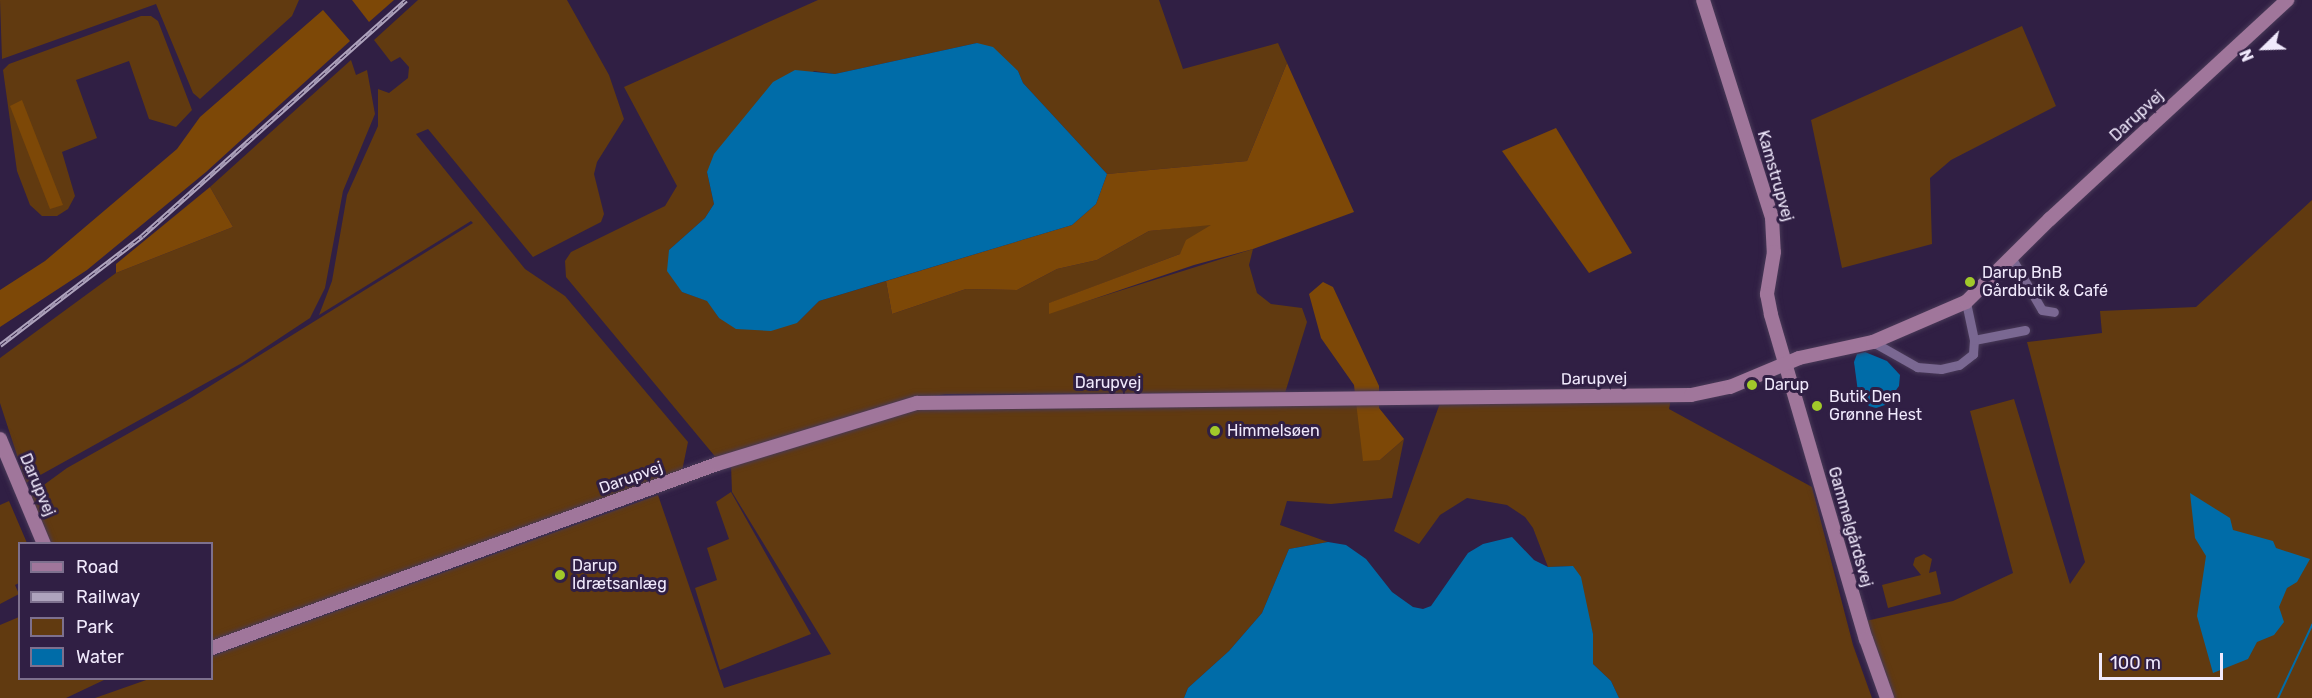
<!DOCTYPE html>
<html>
<head>
<meta charset="utf-8">
<style>
  body { margin:0 }
  #map { position:relative; width:2312px; height:698px; overflow:hidden; background:#301f44; font-family:Rubik,sans-serif }
  div>[style] { position:absolute }
  [style*='--x'] { left:calc(var(--x)*1px); top:calc(var(--y)*1px); width:calc(var(--w)*1px); rotate:calc(var(--a)*1deg) }
  .green>* { inset:0; background:#613a10 }
  .forest>* { inset:0; background:#7d4807 }
  .water>* { inset:0; background:#006ca8 }
  .stream>* { height:2px; margin:-1px; padding:0 1px; transform-origin:1px; border-radius:1px; background:#006ca8 }
  .roads { filter:drop-shadow(0 0 2px #483957) drop-shadow(0 0 2px #483957) }
  .street>* { height:9px; margin:-4.5px; padding:0 4.5px; transform-origin:4.5px; border-radius:4.5px; background:#7a6892 }
  .secondary>* { height:14px; margin:-7px; padding:0 7px; transform-origin:7px; border-radius:7px; background:#a0769b }
  .rail>* { height:4.5px; margin-top:-2.25px; transform-origin:0; background:repeating-linear-gradient(90deg,#301f44 0 7px,#aea3bd 0 14px); box-sizing:border-box; border-block:2px solid #aea3bd }
  .dots>* { width:16px; height:16px; translate:-50% -50%; box-sizing:border-box; border:3px solid #301f44; border-radius:50% }
  span { translate:-50% -50%; white-space:nowrap; text-align:center; line-height:1.15; -webkit-text-stroke:6px #301f44; paint-order:stroke }
  .street-label { font-size:16px; color:#f0e9fc }
  .poi-label { font-size:16px; color:#f0e9fc }
  .left { translate:0 -50%; text-align:left }
  .legend { position:absolute; left:18px; top:542px; width:195px; height:138px; box-sizing:border-box; background:#301f44; border:2px solid #7d708e; margin:0; padding:8px 10px; list-style:none; font-size:18px; color:#f0e9fc }
  .legend li { display:flex; align-items:center; gap:12px; height:30px }
  .legend b { width:30px; border:2px solid #7d708e }
  .north { position:absolute; left:2234px; top:18px; width:60px; height:60px; -webkit-text-stroke:4px #301f44; paint-order:stroke; rotate:247deg; font-size:16px; font-weight:700; line-height:24px; text-align:center; color:#f0e9fc }
  .north::after { content:''; display:block; margin:auto; width:21px; height:27px; background:#f0e9fc; clip-path:polygon(50% 0,100% 100%,50% 72%,0 100%) }
  .scale { position:absolute; left:2099px; top:653px; width:124px; height:27px; box-sizing:border-box; border:3px solid #f0e9fc; border-top:0; padding-left:8px; font-size:18px; line-height:21px; white-space:nowrap; color:#f0e9fc; -webkit-text-stroke:4px #301f44; paint-order:stroke }
</style>
</head>
<body>
<div id="map">
  <div class="green">
    <div style="clip-path:polygon(0 0,299px 0,292px 16px,200px 99px,193px 93px,156px 4px,2px 59px)"></div>
    <div style="clip-path:polygon(418px 0,567px 0,609px 75px,624px 119px,597px 162px,594px 174px,604px 214px,601px 222px,533px 257px,428px 129px,416px 134px,525px 269px,565px 296px,688px 442px,682px 471px,212px 642px,212px 544px,48px 543px,30px 495px,67px 468px,186px 401px,473px 223px,471px 221px,319px 315px,332px 281px,347px 195px,378px 126px,378px 89px,389px 93px,408px 78px,409px 67px,400px 57px,391px 62px,374px 40px)"></div>
    <div style="clip-path:polygon(818px 0,1159px 0,1183px 69px,1278px 43px,1287px 63px,1247px 161px,1107px 174px,1023px 83px,1018px 71px,977px 43px,835px 74px,814px 71px,707px 172px,714px 204px,705px 218px,669px 250px,682px 292px,708px 301px,719px 318px,797px 323px,819px 301px,886px 281px,892px 314px,966px 289px,1017px 290px,1057px 269px,1097px 260px,1149px 231px,1213px 224px,1180px 254px,1050px 303px,1049px 313px,1253px 249px,1249px 265px,1257px 293px,1271px 304px,1302px 308px,1307px 322px,1285px 393px,946px 394px,921px 398px,718px 460px,566px 277px,565px 261px,571px 252px,665px 206px,677px 186px,624px 87px)"></div>
    <div style="clip-path:polygon(141px 16px,151px 16px,158px 21px,192px 110px,176px 127px,149px 119px,129px 61px,76px 80px,97px 138px,62px 152px,75px 196px,68px 209px,57px 216px,42px 216px,30px 205px,17px 171px,3px 70px,9px 64px)"></div>
    <div style="clip-path:polygon(2022px 26px,2056px 106px,1951px 160px,1930px 178px,1932px 244px,1842px 268px,1811px 120px)"></div>
    <div style="clip-path:polygon(351px 60px,356px 75px,367px 70px,375px 114px,343px 191px,325px 288px,310px 318px,242px 363px,26px 483px,0 403px,0 358px,116px 273px,233px 227px,210px 187px)"></div>
    <div style="clip-path:polygon(2312px 200px,2312px 698px,1892px 698px,1866px 621px,1953px 601px,2013px 573px,1970px 411px,2014px 399px,2070px 584px,2085px 562px,2027px 342px,2102px 333px,2100px 311px,2196px 307px)"></div>
    <div style="clip-path:polygon(1671px 399px,1669px 409px,1812px 487px,1853px 645px,1872px 698px,1619px 698px,1611px 681px,1593px 664px,1593px 634px,1573px 566px,1548px 567px,1533px 528px,1525px 517px,1507px 505px,1467px 498px,1440px 515px,1419px 544px,1394px 531px,1440px 403px)"></div>
    <div style="clip-path:polygon(1356px 402px,1380px 460px,1404px 439px,1392px 498px,1331px 504px,1287px 501px,1280px 525px,1328px 542px,1289px 549px,1262px 613px,1229px 651px,1188px 688px,1184px 698px,95px 698px,149px 679px,212px 678px,212px 656px,658px 495px,724px 688px,831px 654px,732px 492px,731px 465px,915px 407px)"></div>
    <div style="clip-path:polygon(731px 492px,811px 634px,720px 670px,695px 588px,717px 580px,707px 548px,729px 539px,716px 502px)"></div>
    <div style="clip-path:polygon(9px 501px,27px 543px,20px 544px,19px 583px,15px 585px,19px 594px,0 604px,0 505px)"></div>
    <div style="clip-path:polygon(1924px 554px,1932px 559px,1929px 573px,1936px 571px,1941px 594px,1888px 608px,1882px 585px,1921px 575px,1913px 565px,1915px 558px)"></div>
    <div style="clip-path:polygon(19px 617px,20px 678px,104px 680px,66px 698px,0 698px,0 625px)"></div>
  </div>
  <div class="forest">
    <div style="clip-path:polygon(352px 0,394px 0,369px 22px)"></div>
    <div style="clip-path:polygon(323px 10px,350px 41px,206px 172px,87px 270px,0 327px,0 290px,45px 261px,177px 149px,200px 117px)"></div>
    <div style="clip-path:polygon(1287px 63px,1354px 212px,1253px 249px,1194px 265px,1049px 314px,1049px 303px,1180px 254px,1186px 240px,1211px 225px,1149px 231px,1097px 260px,1057px 269px,1017px 290px,966px 289px,892px 314px,886px 281px,1072px 225px,1096px 204px,1107px 174px,1247px 161px)"></div>
    <div style="clip-path:polygon(22px 100px,63px 205px,50px 209px,10px 106px)"></div>
    <div style="clip-path:polygon(1556px 128px,1632px 253px,1589px 273px,1502px 151px)"></div>
    <div style="clip-path:polygon(210px 187px,233px 227px,116px 273px,116px 264px)"></div>
    <div style="clip-path:polygon(1323px 282px,1333px 287px,1379px 386px,1379px 408px,1404px 439px,1380px 460px,1363px 461px,1354px 385px,1321px 338px,1309px 294px)"></div>
  </div>
  <div class="water">
    <div style="clip-path:polygon(977px 43px,993px 47px,1018px 71px,1023px 83px,1107px 174px,1096px 204px,1072px 225px,819px 301px,797px 323px,771px 331px,736px 329px,719px 318px,707px 301px,682px 292px,667px 271px,669px 250px,705px 218px,714px 204px,707px 172px,714px 154px,773px 82px,795px 70px,835px 74px)"></div>
    <div style="clip-path:polygon(1865px 352px,1887px 361px,1900px 375px,1899px 386px,1885px 405px,1876px 408px,1869px 406px,1858px 392px,1854px 362px,1857px 354px)"></div>
    <div style="clip-path:polygon(2190px 493px,2230px 518px,2233px 530px,2273px 541px,2276px 548px,2310px 559px,2297px 582px,2287px 588px,2279px 607px,2284px 622px,2274px 635px,2257px 642px,2248px 659px,2213px 673px,2197px 616px,2206px 556px,2195px 538px)"></div>
    <div style="clip-path:polygon(1512px 537px,1534px 560px,1548px 567px,1573px 566px,1581px 577px,1593px 634px,1593px 664px,1611px 681px,1619px 698px,1184px 698px,1188px 688px,1229px 651px,1262px 613px,1289px 549px,1328px 542px,1346px 545px,1366px 559px,1392px 592px,1413px 607px,1423px 609px,1431px 606px,1468px 553px,1483px 544px)"></div>
  </div>
  <div class="stream">
    <div style="--x:2278;--y:698;--w:81;--a:-65"></div>
  </div>
  <div class="roads">
    <div class="street">
      <div style="--x:2011;--y:257;--w:61;--a:59.7"></div>
      <div style="--x:2042;--y:310;--w:12;--a:9"></div>
      <div style="--x:1974;--y:340;--w:52;--a:-11.1"></div>
      <div style="--x:1873;--y:342;--w:51;--a:29.6"></div>
      <div style="--x:1917;--y:367;--w:24;--a:5"></div>
      <div style="--x:1941;--y:369;--w:18;--a:-13"></div>
      <div style="--x:1959;--y:365;--w:18;--a:-38"></div>
      <div style="--x:1973;--y:354;--w:14;--a:-86"></div>
      <div style="--x:1974;--y:340;--w:39;--a:-102"></div>
    </div>
    <div class="secondary">
      <div style="--x:1703;--y:0;--w:229;--a:72.4"></div>
      <div style="--x:1772;--y:218;--w:34;--a:87"></div>
      <div style="--x:1774;--y:252;--w:43;--a:99.5"></div>
      <div style="--x:1767;--y:294;--w:21;--a:79"></div>
      <div style="--x:1771;--y:315;--w:338;--a:73.7"></div>
      <div style="--x:1866;--y:639;--w:63;--a:70.4"></div>
      <div style="--x:0;--y:439;--w:114;--a:67.3"></div>
      <div style="--x:212;--y:648;--w:537;--a:-20.02"></div>
      <div style="--x:717;--y:464;--w:209;--a:-17"></div>
      <div style="--x:917;--y:403;--w:774;--a:-0.59"></div>
      <div style="--x:1691;--y:395;--w:40;--a:-12"></div>
      <div style="--x:1730;--y:387;--w:75;--a:-22.8"></div>
      <div style="--x:1799;--y:358;--w:76;--a:-12.2"></div>
      <div style="--x:1873;--y:342;--w:101;--a:-23.3"></div>
      <div style="--x:1966;--y:302;--w:118;--a:-44.7"></div>
      <div style="--x:2050;--y:219;--w:323;--a:-42.7"></div>
    </div>
  </div>
  <div class="rail">
    <div style="--x:0;--y:345;--w:179;--a:-37.5"></div>
    <div style="--x:142;--y:236;--w:354;--a:-41.8"></div>
  </div>
  <div class="dots">
    <div style="left:1970px;top:282px;background:#a1c92a"></div>
    <div style="left:1752px;top:385px;background:#a1c92a"></div>
    <div style="left:1817px;top:406px;background:#a1c92a"></div>
    <div style="left:1215px;top:431px;background:#a1c92a"></div>
    <div style="left:560px;top:575px;background:#a1c92a"></div>
  </div>
  <div class="street-label">
    <span style="left:2137px;top:116px;rotate:-43deg">Darupvej</span>
    <span style="left:1775px;top:176px;rotate:74deg">Kamstrupvej</span>
    <span style="left:1594px;top:379px;rotate:-1deg">Darupvej</span>
    <span style="left:1108px;top:383px">Darupvej</span>
    <span style="left:631px;top:478px;rotate:-20deg">Darupvej</span>
    <span style="left:37px;top:485px;rotate:67deg">Darupvej</span>
    <span style="left:1850px;top:527px;rotate:74deg">Gammelgårdsvej</span>
  </div>
  <div class="poi-label">
    <span class="left" style="left:1982px;top:282px">Darup BnB<br>Gårdbutik &amp; Café</span>
    <span class="left" style="left:1764px;top:385px">Darup</span>
    <span class="left" style="left:1829px;top:406px">Butik Den<br>Grønne Hest</span>
    <span class="left" style="left:1227px;top:431px">Himmelsøen</span>
    <span class="left" style="left:572px;top:575px">Darup<br>Idrætsanlæg</span>
  </div>
  <ul class="legend">
  <li><b style="height:8px;background:#a0769b"></b>Road</li>
  <li><b style="height:8px;background:#aea3bd"></b>Railway</li>
  <li><b style="height:16px;background:#613a10"></b>Park</li>
  <li><b style="height:16px;background:#006ca8"></b>Water</li>
  </ul>
  <div class="north">N</div>
  <div class="scale">100 m</div>
</div>
</body>
</html>
